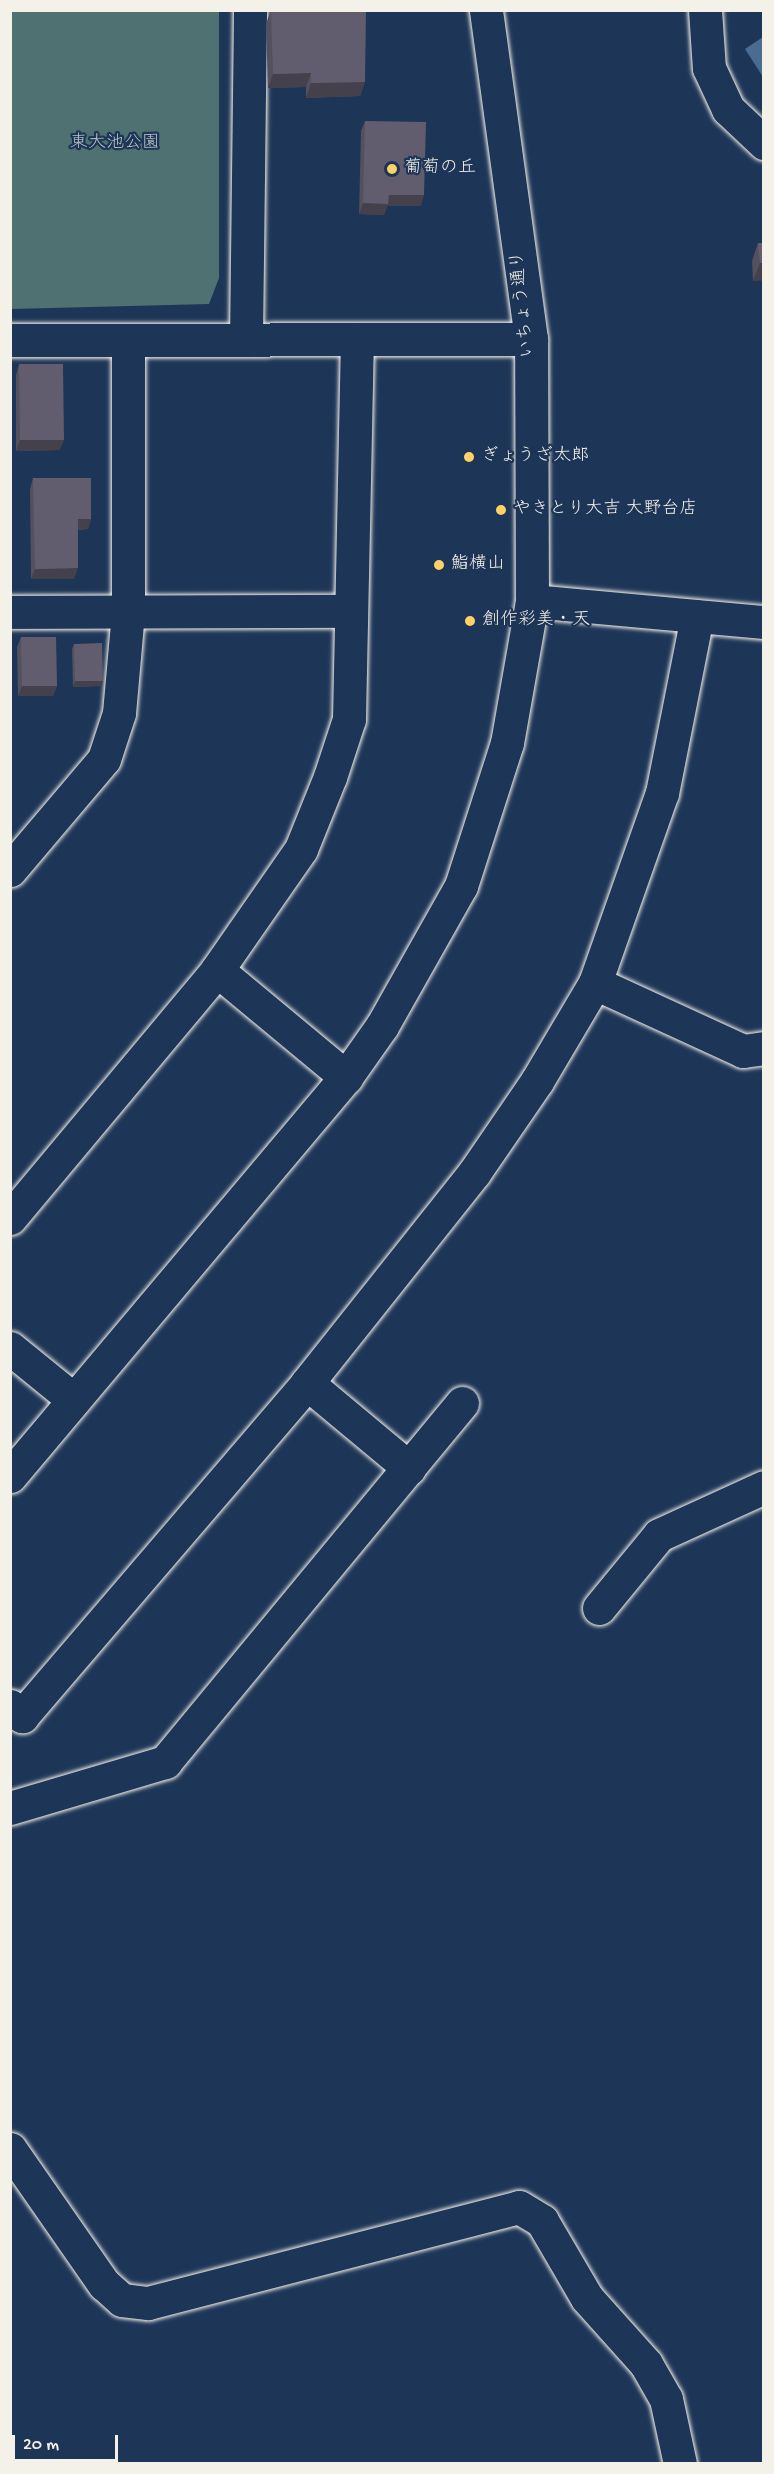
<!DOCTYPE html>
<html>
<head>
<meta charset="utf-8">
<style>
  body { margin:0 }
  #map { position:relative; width:774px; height:2474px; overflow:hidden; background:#1d3557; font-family:"Gochi Hand","Klee One",sans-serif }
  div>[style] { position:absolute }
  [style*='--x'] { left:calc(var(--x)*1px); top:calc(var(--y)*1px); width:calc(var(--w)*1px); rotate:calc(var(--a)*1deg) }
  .green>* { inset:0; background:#4f7171 }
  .water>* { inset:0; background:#4a6c91 }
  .roads { filter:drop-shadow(0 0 2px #f4f1e8) drop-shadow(0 0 2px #f4f1e8) }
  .minor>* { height:33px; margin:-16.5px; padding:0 16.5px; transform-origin:16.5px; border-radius:16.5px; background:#1d3557 }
  .wall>* { inset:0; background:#53505f }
  .shaded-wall>* { inset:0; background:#44414d }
  .building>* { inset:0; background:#615d6e }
  .dots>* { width:16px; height:16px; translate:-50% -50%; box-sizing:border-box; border:3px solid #1d3557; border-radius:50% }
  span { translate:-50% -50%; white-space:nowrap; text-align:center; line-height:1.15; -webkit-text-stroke:4.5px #1d3557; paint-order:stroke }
  .park-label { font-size:18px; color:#bac4be }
  .poi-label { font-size:18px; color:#f4f1e8 }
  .left { translate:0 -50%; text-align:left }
  .street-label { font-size:18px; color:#f4f1e8 }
  .frame { position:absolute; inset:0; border:12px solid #f4f1e8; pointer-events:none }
  .scale { position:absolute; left:12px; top:2435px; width:106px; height:27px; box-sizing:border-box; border:3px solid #f4f1e8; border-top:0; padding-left:8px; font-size:18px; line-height:21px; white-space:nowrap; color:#f4f1e8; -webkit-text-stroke:4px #1d3557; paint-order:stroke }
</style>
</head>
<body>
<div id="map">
  <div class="green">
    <div style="clip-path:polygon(10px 11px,219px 11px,219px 278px,209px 304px,11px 309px)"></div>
  </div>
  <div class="water">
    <div style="clip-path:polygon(763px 37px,763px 77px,745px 49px)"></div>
  </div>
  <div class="roads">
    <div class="minor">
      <div style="--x:705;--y:10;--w:58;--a:86.1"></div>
      <div style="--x:709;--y:68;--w:45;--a:65.1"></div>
      <div style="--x:728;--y:109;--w:50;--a:43.4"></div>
      <div style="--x:10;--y:340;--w:521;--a:-0.11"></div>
      <div style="--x:246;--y:340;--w:330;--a:-89.3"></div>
      <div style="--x:532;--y:601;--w:233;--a:5.2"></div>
      <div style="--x:10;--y:612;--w:341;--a:-0.2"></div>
      <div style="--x:10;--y:870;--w:145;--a:-49.7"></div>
      <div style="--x:104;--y:759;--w:48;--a:-71.9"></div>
      <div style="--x:119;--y:713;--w:101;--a:-84.9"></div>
      <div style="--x:128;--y:612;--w:272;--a:-90"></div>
      <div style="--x:217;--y:970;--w:168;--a:39.7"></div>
      <div style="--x:595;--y:983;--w:163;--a:24.7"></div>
      <div style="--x:743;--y:1051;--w:21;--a:-8"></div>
      <div style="--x:10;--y:1218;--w:323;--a:-50.1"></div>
      <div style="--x:217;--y:970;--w:147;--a:-55.2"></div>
      <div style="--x:301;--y:849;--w:78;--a:-68.1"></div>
      <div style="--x:330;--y:777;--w:61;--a:-71.9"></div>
      <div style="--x:349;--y:719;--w:380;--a:-88.8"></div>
      <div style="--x:10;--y:1348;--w:82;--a:39.1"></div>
      <div style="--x:307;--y:1383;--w:133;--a:39.8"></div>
      <div style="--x:10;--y:1476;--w:522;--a:-49.9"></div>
      <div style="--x:346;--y:1077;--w:62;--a:-54.8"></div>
      <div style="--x:382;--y:1026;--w:161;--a:-60.6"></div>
      <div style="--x:461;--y:886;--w:150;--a:-72.2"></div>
      <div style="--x:507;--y:743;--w:144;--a:-80"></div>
      <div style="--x:532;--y:601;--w:262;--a:-90.2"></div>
      <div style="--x:531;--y:339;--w:332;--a:-97.8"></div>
      <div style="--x:599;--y:1608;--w:94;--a:-50.6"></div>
      <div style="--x:659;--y:1535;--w:115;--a:-24.6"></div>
      <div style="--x:10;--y:1706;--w:16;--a:40"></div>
      <div style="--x:22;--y:1716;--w:438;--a:-49.4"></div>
      <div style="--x:307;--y:1383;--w:268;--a:-51.5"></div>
      <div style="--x:474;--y:1173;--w:112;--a:-55.6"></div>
      <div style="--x:537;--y:1081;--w:114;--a:-59.4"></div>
      <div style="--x:595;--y:983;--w:201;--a:-70.6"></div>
      <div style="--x:662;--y:793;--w:180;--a:-78.8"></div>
      <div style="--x:10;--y:1808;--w:162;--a:-16.5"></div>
      <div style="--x:165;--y:1762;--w:466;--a:-50.4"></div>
      <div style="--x:10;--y:2149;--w:165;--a:55.2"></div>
      <div style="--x:104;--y:2284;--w:24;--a:42"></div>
      <div style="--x:122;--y:2300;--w:26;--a:7"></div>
      <div style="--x:148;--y:2303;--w:383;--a:-14.5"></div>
      <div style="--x:519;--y:2207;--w:27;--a:31"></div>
      <div style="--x:542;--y:2221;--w:89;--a:59.7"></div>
      <div style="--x:587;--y:2298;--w:89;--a:48.2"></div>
      <div style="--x:646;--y:2364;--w:40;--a:60.3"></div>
      <div style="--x:666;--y:2399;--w:66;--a:77.8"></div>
    </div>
  </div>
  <div class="wall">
    <div style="clip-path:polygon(271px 10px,365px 82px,360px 96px,306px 98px,306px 87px,268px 88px,266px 24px)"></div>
    <div style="clip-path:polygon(365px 121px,421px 206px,387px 206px,384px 215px,359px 214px,361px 131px)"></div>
    <div style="clip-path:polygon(758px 243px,764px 243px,764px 280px,753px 281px,752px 261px)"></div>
    <div style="clip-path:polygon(19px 364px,60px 450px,16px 451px,16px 375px)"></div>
    <div style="clip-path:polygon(33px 478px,91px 519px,88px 529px,78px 530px,74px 579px,31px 579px,30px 489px)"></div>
    <div style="clip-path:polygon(21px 637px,57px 686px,53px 696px,18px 696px,17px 647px)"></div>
    <div style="clip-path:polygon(74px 644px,103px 681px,101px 686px,73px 687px,72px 649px)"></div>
  </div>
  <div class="shaded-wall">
    <div style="clip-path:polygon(311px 73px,306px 87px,268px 88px,273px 74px)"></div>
    <div style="clip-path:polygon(365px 82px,360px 96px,306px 98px,311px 83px)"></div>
    <div style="clip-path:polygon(389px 195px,424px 195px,421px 206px,387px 206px,384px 215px,359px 214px,363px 203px)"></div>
    <div style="clip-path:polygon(760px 263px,764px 263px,764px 280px,753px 281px)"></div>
    <div style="clip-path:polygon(20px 440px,64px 440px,60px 450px,16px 451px)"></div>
    <div style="clip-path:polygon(78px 519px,91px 519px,88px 529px,74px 530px)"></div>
    <div style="clip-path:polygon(78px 568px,74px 579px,31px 579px,35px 569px)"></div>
    <div style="clip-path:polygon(75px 681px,103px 681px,101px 686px,73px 687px)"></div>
    <div style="clip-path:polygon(22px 686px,57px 686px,53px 696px,18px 696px)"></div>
  </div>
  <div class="building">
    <div style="clip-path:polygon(271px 10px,366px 10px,365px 82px,311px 83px,311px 73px,273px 74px)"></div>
    <div style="clip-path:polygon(365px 121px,426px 122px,424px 195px,389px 195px,388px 204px,363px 203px)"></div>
    <div style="clip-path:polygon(758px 243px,764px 243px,764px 263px,760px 263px)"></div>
    <div style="clip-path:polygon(19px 364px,63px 364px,64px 440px,20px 440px)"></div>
    <div style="clip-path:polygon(33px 478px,91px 478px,91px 519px,78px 519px,78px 568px,35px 569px)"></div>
    <div style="clip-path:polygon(21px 637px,56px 637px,57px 686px,22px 686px)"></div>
    <div style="clip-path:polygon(102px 643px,103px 681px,75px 681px,74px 644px)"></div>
    <div style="clip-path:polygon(10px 757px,11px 757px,12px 819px,10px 819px)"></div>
  </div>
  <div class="dots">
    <div style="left:392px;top:169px;background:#ffd166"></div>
    <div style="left:469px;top:457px;background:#ffd166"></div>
    <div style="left:501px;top:510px;background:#ffd166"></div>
    <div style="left:439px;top:565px;background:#ffd166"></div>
    <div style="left:470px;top:621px;background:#ffd166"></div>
  </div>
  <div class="park-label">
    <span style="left:115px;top:144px">東大池公園</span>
  </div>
  <div class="poi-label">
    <span class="left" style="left:404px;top:169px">葡萄の丘</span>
    <span class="left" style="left:481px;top:457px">ぎょうざ太郎</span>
    <span class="left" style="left:513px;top:510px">やきとり大吉 大野台店</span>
    <span class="left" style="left:451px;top:565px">鮨横山</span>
    <span class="left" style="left:482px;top:621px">創作彩美・天</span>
  </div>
  <div class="street-label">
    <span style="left:524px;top:304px;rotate:-96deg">いちょう通り</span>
  </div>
  <div class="frame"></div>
  <div class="scale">20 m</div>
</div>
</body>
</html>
